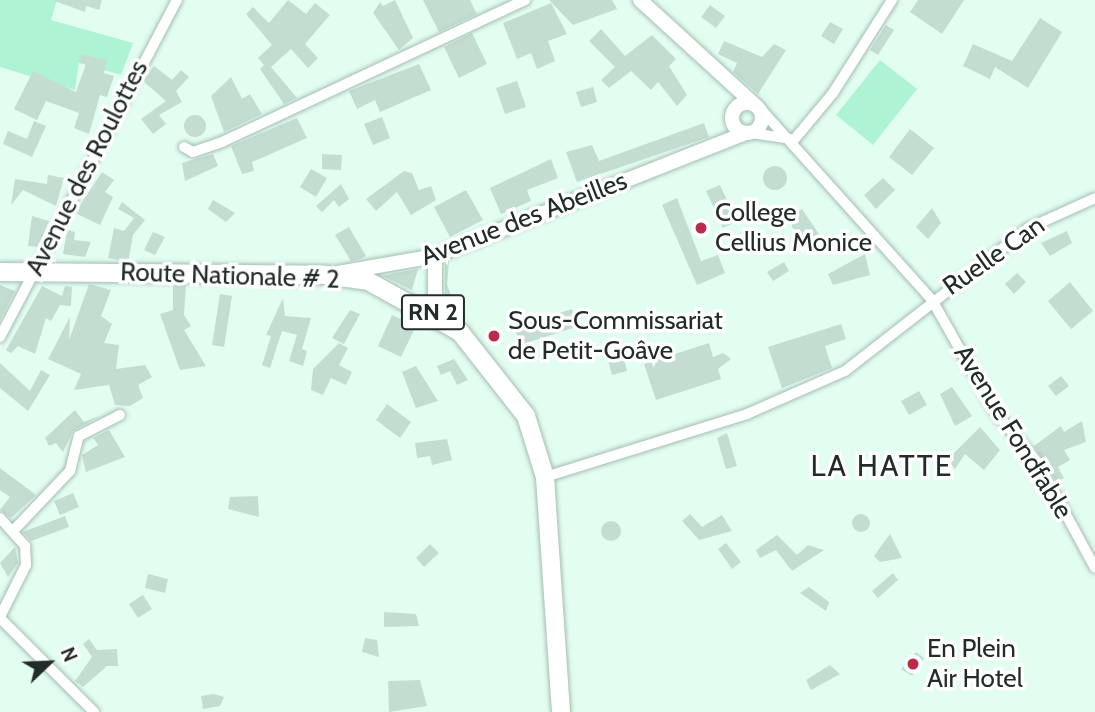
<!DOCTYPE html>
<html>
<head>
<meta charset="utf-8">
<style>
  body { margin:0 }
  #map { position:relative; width:1095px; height:712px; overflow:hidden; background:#e2fef0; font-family:Cabin,sans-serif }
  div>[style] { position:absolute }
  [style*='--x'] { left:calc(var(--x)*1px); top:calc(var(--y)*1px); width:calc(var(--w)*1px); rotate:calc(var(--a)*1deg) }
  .green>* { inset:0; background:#aef4d4 }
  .building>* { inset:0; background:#c3ded1 }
  .round { border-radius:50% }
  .roads { filter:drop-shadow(0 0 2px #a4beb1) drop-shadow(0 0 2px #a4beb1) }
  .minor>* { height:10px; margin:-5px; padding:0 5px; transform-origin:5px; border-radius:5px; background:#fff }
  .tertiary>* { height:14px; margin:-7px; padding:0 7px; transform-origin:7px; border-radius:7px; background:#fff }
  .tertiary>.ring { margin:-7px; padding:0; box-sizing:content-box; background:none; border:14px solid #fff; border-radius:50% }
  .primary>* { height:18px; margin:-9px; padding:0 9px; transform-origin:9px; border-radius:9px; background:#fff }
  .dots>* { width:19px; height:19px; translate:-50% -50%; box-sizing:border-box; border:4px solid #fff; border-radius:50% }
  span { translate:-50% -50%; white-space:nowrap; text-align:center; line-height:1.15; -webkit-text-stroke:7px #fff; paint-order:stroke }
  .shield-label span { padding:2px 5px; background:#fff; border:2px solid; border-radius:5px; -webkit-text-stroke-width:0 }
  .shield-label { font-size:24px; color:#232d28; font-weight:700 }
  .street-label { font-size:26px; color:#232d28 }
  .poi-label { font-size:26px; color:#232d28 }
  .left { translate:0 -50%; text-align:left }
  .quarter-label { font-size:30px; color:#232d28; letter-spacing:2px }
  .north { position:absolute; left:14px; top:628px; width:70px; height:70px; -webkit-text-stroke:5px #fff; paint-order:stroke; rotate:67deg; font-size:19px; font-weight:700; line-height:28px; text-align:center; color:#232d28 }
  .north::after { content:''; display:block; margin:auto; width:24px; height:32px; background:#232d28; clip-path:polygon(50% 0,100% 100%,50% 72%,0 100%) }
</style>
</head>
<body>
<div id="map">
  <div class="green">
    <div style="clip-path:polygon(0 0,57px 0,51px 20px,133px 43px,121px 75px,79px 63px,75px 90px,0 67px)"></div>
    <div style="clip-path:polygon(880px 60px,917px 89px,873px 145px,836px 115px)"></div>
  </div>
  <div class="building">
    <div style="clip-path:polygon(52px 0,102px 0,99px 10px,86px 6px,85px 12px)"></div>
    <div style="clip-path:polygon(288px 0,306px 14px,315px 3px,330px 15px,305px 44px,318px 58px,308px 68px,291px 49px,271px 67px,297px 98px,284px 104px,260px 69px,264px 65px,258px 58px,272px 45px,246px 14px,253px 7px,269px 23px)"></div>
    <div style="clip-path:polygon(395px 0,413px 38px,399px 50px,373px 13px,380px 2px,383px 6px)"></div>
    <div style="clip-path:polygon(423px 0,470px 0,477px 14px,439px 32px)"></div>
    <div style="clip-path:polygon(549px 0,612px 0,617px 9px,573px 25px)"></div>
    <div style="clip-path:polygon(918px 0,964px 0,942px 34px,910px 12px)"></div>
    <div style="clip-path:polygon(551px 3px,567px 34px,548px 41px,555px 61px,537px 69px,531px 53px,517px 59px,503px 23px)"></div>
    <div style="clip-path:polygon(710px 5px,725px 16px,716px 28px,701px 17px)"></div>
    <div style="clip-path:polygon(1040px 18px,1062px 32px,1028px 88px,995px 67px,990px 79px,963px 66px,973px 44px,1012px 61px)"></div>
    <div style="clip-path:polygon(830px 22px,843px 29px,834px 44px,821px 36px)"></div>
    <div style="clip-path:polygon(886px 25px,894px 30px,878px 55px,870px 50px)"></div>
    <div style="clip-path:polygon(601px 29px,625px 56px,652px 35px,676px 59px,669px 66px,687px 95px,677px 106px,658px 82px,651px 90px,631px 71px,609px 88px,601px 80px,615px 67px,589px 41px)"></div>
    <div style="clip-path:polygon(472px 33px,487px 64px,459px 78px,444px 47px)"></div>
    <div style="clip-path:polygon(724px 41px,762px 57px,774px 44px,786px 50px,758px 94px,733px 72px,737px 63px,718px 54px)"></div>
    <div style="clip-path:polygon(81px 54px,107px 60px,104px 73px,114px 76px,107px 97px,100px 95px,89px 134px,74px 128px,79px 113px,46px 101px,37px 120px,14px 109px,33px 71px,76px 92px,86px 64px,79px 62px)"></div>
    <div style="clip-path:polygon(419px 64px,431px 90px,380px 112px,375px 100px,357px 109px,349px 91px)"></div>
    <div style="clip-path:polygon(154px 66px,172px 80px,181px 70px,189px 77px,176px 91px,182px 102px,159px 115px,166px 124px,153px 134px,141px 119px,166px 101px,143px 81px)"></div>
    <div style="clip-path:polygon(231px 77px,242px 99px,250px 94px,262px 114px,224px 132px,211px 96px)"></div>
    <div style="clip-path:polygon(517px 81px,526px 107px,505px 114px,496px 88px)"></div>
    <div style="clip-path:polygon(593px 87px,597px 102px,581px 107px,576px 92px)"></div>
    <div class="round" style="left:184px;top:115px;width:22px;height:22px"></div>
    <div style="clip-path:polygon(382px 117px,390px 138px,373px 145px,364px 124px)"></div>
    <div style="clip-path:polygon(297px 118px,307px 138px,252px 162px,254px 171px,242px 174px,231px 146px)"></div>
    <div style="clip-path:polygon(34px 121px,46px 126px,32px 157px,3px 144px,8px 131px,27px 139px)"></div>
    <div style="clip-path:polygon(704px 123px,709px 137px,577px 182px,566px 152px,592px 145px,599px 161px)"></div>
    <div style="clip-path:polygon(910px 129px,934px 148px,912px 175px,889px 157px)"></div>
    <div style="clip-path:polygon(213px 154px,218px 166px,185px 181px,182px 163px)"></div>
    <div style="clip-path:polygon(322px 154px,342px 155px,341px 170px,322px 169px)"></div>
    <div style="clip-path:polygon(551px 159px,558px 178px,527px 190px,531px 201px,501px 214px,490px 188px)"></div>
    <div class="round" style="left:763px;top:166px;width:24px;height:24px"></div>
    <div style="clip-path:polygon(311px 169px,327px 178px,316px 197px,300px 187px)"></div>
    <div style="clip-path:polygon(404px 171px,412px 173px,419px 190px,431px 186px,436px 200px,411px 215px,397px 192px,376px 211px,366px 199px)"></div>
    <div style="clip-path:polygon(102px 172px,114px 180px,105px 192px,113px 197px,100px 225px,75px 213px)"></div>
    <div style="clip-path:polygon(48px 175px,64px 178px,56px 206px,23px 190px,11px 205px,15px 179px,47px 184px)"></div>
    <div style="clip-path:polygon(883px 178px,895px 190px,876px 209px,864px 195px)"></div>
    <div style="clip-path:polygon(341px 184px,349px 199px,339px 207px,334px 200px,322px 212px,316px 206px)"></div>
    <div style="clip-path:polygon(720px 185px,737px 221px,723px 228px,706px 191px)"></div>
    <div style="clip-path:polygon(466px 190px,483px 220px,450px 237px,434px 207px)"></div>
    <div style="clip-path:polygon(677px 198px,701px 261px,718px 255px,725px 273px,697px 285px,662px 205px)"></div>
    <div style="clip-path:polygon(213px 200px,235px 213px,226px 222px,208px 209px)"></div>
    <div style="clip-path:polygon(122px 202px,145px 220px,133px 235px,128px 262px,108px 258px,114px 228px,124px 231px,134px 218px,118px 209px)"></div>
    <div style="clip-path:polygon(932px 208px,941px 223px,928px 239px,916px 227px)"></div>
    <div style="clip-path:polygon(802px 209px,819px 234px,807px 243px,792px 227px,791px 217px)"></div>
    <div style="clip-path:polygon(32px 216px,49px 221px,38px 247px,28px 246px)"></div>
    <div style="clip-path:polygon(349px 227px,366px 256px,360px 259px,351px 261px,335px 235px)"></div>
    <div style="clip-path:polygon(67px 230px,75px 232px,74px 240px,91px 242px,85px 257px,63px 254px)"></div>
    <div style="clip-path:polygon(1067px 231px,1072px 243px,1050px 256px,1041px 243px)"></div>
    <div style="clip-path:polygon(153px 232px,165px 237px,155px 255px,144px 250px)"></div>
    <div style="clip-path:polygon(768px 235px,774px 249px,761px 254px,755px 240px)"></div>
    <div style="clip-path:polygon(865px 254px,870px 275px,833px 285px,828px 274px)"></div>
    <div style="clip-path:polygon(449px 261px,447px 285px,456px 307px,445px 311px,445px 263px)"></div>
    <div style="clip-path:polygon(784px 262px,789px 271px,773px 281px,767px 272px)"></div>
    <div style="clip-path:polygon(418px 269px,412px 290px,383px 276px,395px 273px)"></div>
    <div style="clip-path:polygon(1017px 273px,1026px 282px,1014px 294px,1005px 284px)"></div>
    <div style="clip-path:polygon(1070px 282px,1093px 311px,1071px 329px,1048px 301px)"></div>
    <div style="clip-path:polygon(89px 284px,111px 290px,101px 316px,112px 324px,104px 343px,119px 345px,116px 369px,145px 365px,152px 377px,138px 385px,143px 398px,130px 406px,115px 405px,109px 385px,74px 390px,81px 374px,48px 359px,70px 317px,69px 340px)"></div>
    <div style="clip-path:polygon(0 285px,15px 291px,0 320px)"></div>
    <div style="clip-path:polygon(173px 285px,186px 285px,184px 315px,191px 326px,184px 330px,206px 366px,180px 370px,160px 314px,173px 310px)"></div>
    <div style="clip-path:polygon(42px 286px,62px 296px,65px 286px,72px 287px,71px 306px,60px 305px,51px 321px,46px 318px,35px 354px,18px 346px,11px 353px,6px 350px)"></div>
    <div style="clip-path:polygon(220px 294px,232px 296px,224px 347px,212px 345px)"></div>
    <div style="clip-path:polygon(283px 298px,285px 316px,311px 318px,302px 349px,307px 351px,303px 366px,289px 361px,297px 335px,282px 331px,270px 368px,262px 365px,271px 336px,266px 335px)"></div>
    <div style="clip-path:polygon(572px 309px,579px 326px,520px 345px,514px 327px)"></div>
    <div style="clip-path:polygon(350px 310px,360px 314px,344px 344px,332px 338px)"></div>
    <div style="clip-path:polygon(392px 315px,416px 326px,401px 357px,378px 346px)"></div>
    <div style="clip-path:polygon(841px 324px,846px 339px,825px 346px,832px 368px,782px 388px,768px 347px)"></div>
    <div style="clip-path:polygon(339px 343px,348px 348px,339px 365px,352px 372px,346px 385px,331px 378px,323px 395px,311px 390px,313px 369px)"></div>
    <div style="clip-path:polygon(709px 343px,713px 357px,723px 353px,731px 359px,718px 369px,721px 379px,656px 400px,644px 364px)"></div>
    <div style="clip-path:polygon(623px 355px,627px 371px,612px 375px,608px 360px)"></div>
    <div style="clip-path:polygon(454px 359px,468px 380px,457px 385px,450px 371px,441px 375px,437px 366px)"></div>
    <div style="clip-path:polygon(0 363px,30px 391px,41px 370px,50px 375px,28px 411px,0 388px)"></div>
    <div style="clip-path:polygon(416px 366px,438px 401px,416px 408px,402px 372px)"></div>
    <div style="clip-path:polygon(1061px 376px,1069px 386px,1056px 396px,1048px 386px)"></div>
    <div style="clip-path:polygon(952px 387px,972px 416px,955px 426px,940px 394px)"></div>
    <div style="clip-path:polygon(919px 391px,927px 405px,909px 415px,901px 401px)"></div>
    <div style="clip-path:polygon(387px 404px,411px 422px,400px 438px,376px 420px)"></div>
    <div style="clip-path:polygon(75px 410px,84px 422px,100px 416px,73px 431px,63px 452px,56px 443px,49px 446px,45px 438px)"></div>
    <div style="clip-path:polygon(1082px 421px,1086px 442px,1064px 450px,1070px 460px,1058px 467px,1064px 478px,1057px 482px,1034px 446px,1061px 426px,1064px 432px)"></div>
    <div style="clip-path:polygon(980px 427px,1000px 450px,984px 470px,965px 454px,955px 469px,947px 460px)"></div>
    <div style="clip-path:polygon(109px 430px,125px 457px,86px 472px,82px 455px,98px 445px,93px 438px)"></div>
    <div style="clip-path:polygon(727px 433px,737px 466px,726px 469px,717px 438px)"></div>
    <div style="clip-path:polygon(447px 439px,452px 460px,432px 465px,430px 456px,417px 458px,415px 443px)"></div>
    <div style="clip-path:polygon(0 468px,36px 495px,11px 518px,0 510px,10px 497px,0 490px)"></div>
    <div style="clip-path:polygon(73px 493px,79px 507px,60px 515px,54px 501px)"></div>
    <div style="clip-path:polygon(258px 496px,259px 517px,228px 509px,230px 497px)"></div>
    <div class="round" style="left:852px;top:514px;width:18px;height:18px"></div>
    <div style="clip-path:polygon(690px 514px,702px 527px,722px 515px,732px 531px,699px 540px,682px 521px)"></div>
    <div style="clip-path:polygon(65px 516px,69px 527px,31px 541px,23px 532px)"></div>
    <div class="round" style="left:601px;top:521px;width:20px;height:20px"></div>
    <div style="clip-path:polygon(890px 534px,902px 558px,880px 562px,874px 556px)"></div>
    <div style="clip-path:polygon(777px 535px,797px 555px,808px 545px,824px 550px,792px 571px,776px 550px,760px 558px,756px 550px)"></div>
    <div style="clip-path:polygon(726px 543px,741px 562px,732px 569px,718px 549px)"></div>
    <div style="clip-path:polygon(430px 544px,439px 553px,424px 567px,416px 558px)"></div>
    <div style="clip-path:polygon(15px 547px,18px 563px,8px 577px,0 563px)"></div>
    <div style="clip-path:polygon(893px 573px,898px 580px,878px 598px,872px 591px)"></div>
    <div style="clip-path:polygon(148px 574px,168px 579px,165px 593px,145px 588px)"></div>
    <div style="clip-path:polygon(809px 587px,829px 602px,826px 611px,800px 593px)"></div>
    <div style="clip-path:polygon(143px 595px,152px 609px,138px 618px,129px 604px)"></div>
    <div style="clip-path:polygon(384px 612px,416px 614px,419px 626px,384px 627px)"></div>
    <div style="clip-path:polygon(365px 638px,377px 640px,379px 657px,362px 652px)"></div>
    <div style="clip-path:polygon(89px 639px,97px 650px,117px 649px,118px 666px,107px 666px,83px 687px,75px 681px,92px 657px,83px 644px)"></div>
    <div style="clip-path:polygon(916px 652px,924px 658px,912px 676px,901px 669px)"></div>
    <div style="clip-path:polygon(830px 665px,840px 674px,811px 690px,806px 680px)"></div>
    <div style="clip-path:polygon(420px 680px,427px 706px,389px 712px,388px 681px)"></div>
    <div style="clip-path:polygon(214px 694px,224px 697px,220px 706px,203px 709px,201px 696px)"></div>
  </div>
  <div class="roads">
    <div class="minor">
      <div style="--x:758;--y:106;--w:261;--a:48.1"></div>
      <div style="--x:932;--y:300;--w:130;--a:60.5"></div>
      <div style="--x:996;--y:413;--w:65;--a:50"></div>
      <div style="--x:1038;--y:463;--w:119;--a:61.5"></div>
      <div style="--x:751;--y:133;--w:40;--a:8.5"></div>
      <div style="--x:793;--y:141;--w:62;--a:-50.2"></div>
      <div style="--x:833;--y:93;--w:110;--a:-57.6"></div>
      <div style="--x:184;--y:147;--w:10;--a:29"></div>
      <div style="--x:193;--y:152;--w:31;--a:-19"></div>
      <div style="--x:222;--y:142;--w:335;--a:-25.1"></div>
      <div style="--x:0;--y:337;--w:381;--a:-62.3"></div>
      <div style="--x:545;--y:477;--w:212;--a:-17.3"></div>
      <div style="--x:747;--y:414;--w:107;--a:-23.7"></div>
      <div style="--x:845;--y:371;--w:233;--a:-37.9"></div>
      <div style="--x:1029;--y:228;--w:72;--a:-24.4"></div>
      <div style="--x:0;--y:518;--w:38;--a:48"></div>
      <div style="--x:25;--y:546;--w:19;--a:87"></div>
      <div style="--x:26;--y:565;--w:58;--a:116.6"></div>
      <div style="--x:13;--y:531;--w:83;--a:-46.5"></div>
      <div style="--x:70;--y:471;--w:36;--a:-76"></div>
      <div style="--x:79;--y:436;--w:46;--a:-27.1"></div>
      <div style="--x:0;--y:618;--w:133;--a:45"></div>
    </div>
    <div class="tertiary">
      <div style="--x:640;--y:0;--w:154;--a:42.4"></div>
      <div class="ring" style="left:732px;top:103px;width:16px;height:16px"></div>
      <div style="--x:338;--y:273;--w:98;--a:-9.9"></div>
      <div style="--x:435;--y:256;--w:334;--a:-21.6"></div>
      <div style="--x:435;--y:313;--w:57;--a:-90"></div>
    </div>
    <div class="primary">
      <div style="--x:0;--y:272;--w:326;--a:0.5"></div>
      <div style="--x:326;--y:275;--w:42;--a:8.1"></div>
      <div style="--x:368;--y:281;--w:105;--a:29"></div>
      <div style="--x:460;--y:332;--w:107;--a:51.8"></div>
      <div style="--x:526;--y:416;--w:64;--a:72.7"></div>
      <div style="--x:545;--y:477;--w:236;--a:86.1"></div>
    </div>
  </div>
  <div class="dots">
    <div style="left:701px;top:228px;background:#bb2a48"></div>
    <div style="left:494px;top:336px;background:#bb2a48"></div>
    <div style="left:913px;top:664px;background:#bb2a48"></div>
  </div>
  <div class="shield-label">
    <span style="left:433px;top:312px">RN 2</span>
  </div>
  <div class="street-label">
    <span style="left:87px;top:168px;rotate:-63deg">Avenue des Roulottes</span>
    <span style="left:524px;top:219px;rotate:-21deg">Avenue des Abeilles</span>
    <span style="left:994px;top:256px;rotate:-35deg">Ruelle Can</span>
    <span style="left:230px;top:276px;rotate:2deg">Route Nationale # 2</span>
    <span style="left:1013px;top:432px;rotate:58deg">Avenue Fondfable</span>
  </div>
  <div class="poi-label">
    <span class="left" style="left:715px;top:228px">College<br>Cellius Monice</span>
    <span class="left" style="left:508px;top:336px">Sous-Commissariat<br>de Petit-Goâve</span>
    <span class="left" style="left:927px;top:664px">En Plein<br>Air Hotel</span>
  </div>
  <div class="quarter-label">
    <span style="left:882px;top:466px">LA HATTE</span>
  </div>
  <div class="north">N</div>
</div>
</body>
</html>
